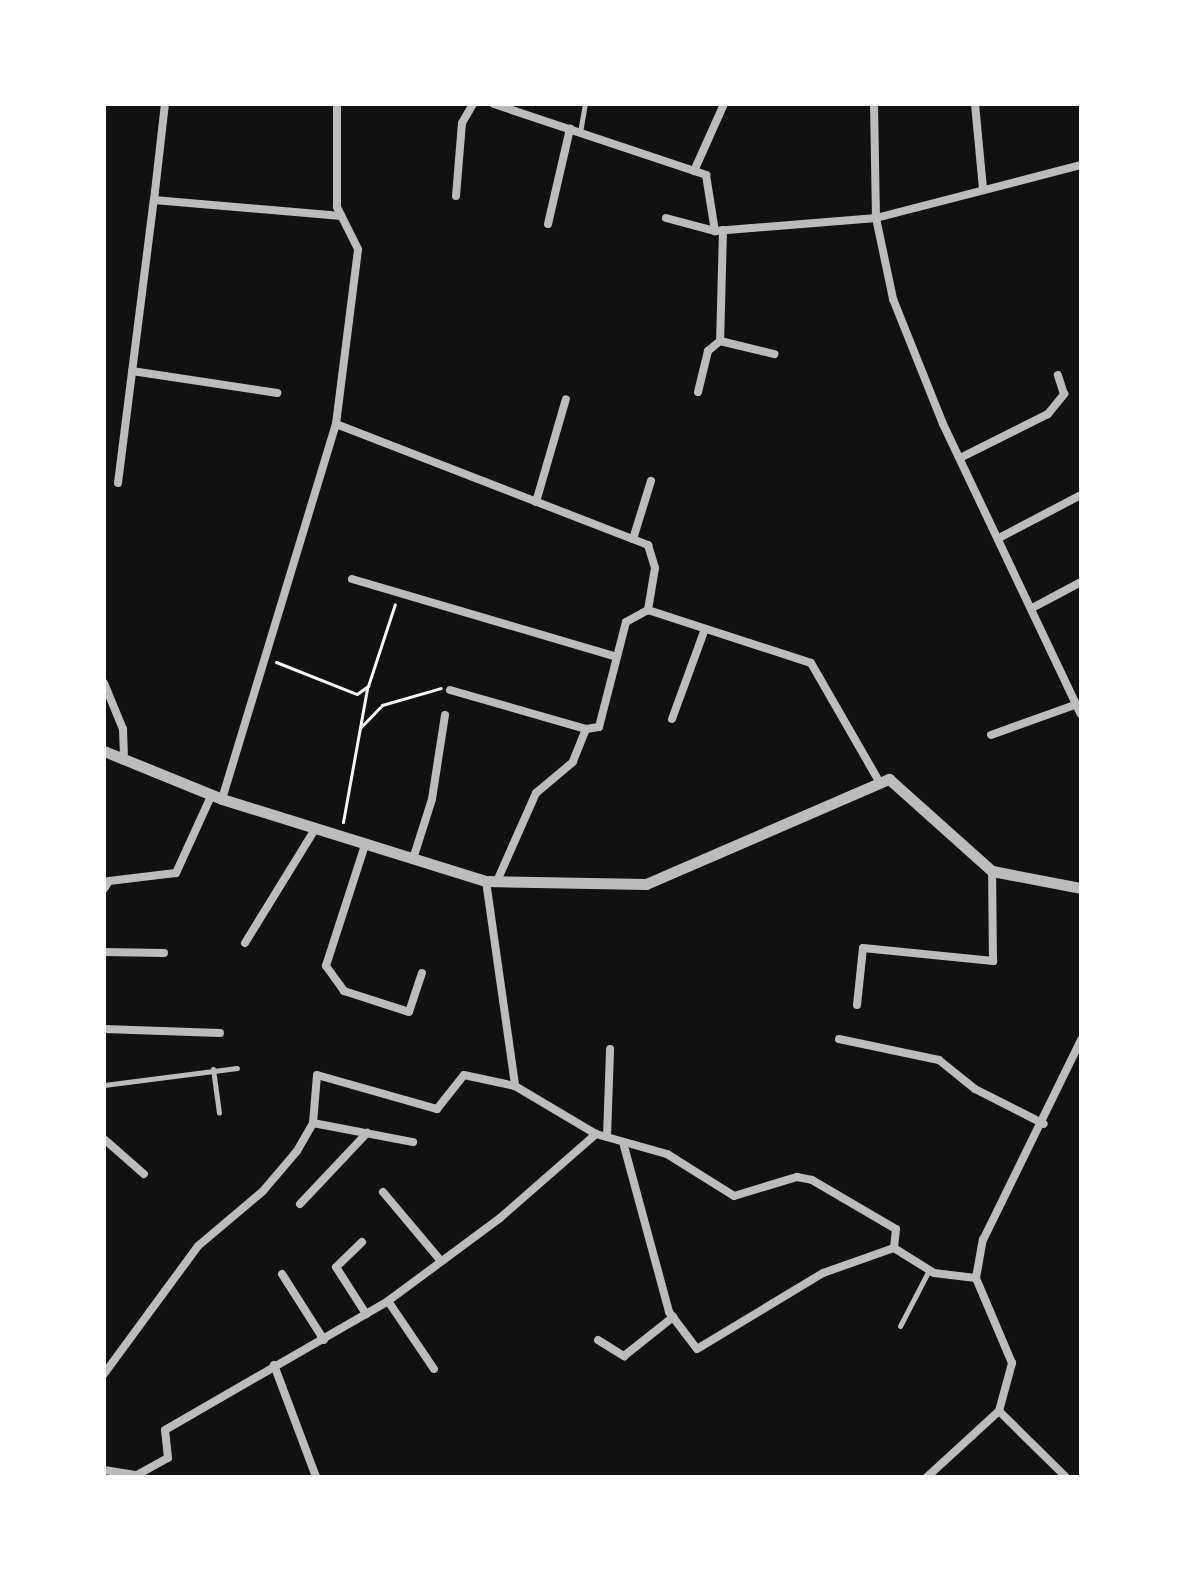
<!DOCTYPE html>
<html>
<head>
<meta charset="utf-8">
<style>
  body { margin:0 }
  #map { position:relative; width:1185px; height:1581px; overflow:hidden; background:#111; font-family:"Open Sans",sans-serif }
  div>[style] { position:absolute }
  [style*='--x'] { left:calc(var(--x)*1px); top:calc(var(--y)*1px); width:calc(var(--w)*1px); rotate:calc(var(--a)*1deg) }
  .path>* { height:3px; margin:-1.5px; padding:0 1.5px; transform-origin:1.5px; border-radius:1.5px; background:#f5f5f5 }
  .service>* { height:5px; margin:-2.5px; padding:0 2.5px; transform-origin:2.5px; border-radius:2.5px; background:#bcbcbc }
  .minor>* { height:8px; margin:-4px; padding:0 4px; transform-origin:4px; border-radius:4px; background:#bcbcbc }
  .tertiary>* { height:11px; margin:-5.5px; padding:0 5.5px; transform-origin:5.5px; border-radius:5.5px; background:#bcbcbc }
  span { translate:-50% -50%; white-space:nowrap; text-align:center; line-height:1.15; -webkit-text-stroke:8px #fff; paint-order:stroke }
  .frame { position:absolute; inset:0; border:106px solid #fff; pointer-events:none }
</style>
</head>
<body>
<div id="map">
  <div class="path">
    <div style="--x:276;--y:662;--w:87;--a:21.6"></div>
    <div style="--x:357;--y:694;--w:14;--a:-36"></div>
    <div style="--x:368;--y:686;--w:86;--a:-71.8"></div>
    <div style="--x:360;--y:728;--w:32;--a:-46"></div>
    <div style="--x:382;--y:705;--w:61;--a:-16.1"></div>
    <div style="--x:343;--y:822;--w:136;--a:-79.8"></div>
  </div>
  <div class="service">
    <div style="--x:580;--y:132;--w:28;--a:-80"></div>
    <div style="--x:213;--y:1069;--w:44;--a:82.2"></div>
    <div style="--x:104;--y:1085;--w:134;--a:-7.3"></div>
    <div style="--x:900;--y:1326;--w:63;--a:-62.6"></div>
  </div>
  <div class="minor">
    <div style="--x:494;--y:104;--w:224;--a:18.5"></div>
    <div style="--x:706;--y:175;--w:57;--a:80.9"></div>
    <div style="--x:715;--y:231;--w:162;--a:-4.6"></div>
    <div style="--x:876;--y:218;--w:212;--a:-14.5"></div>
    <div style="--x:874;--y:104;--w:114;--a:89"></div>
    <div style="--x:876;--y:218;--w:83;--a:78.1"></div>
    <div style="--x:893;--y:299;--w:135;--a:68.2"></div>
    <div style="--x:943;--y:424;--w:321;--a:64.6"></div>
    <div style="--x:975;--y:104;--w:85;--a:84.6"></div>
    <div style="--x:694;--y:171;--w:73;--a:-65.9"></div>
    <div style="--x:456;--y:196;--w:73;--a:-85.3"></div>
    <div style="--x:462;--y:123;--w:22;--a:-60"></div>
    <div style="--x:154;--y:200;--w:97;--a:-83.5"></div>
    <div style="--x:666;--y:218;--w:51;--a:14.9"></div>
    <div style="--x:548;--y:224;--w:98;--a:-77"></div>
    <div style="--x:723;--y:230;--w:111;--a:91.5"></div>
    <div style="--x:720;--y:341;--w:56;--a:13.5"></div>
    <div style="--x:132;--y:371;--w:147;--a:8.6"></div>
    <div style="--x:698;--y:392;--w:42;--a:-76.3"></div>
    <div style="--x:708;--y:351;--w:16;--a:-40"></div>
    <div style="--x:336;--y:424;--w:335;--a:21.2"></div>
    <div style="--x:648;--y:545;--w:24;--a:73"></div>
    <div style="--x:655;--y:568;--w:43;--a:99.5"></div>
    <div style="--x:648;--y:610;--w:171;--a:18"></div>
    <div style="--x:811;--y:663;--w:138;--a:60.1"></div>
    <div style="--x:960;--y:458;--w:98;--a:-26.6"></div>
    <div style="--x:1048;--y:414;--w:26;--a:-51"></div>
    <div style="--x:1064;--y:394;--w:20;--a:-108"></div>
    <div style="--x:118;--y:483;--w:285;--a:-82.8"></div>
    <div style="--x:154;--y:200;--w:188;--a:4.9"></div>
    <div style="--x:536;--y:502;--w:107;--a:-73.8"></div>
    <div style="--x:999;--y:538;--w:93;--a:-27.7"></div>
    <div style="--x:633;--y:539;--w:61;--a:-72.8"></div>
    <div style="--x:352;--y:579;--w:276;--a:16.4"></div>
    <div style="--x:1034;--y:607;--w:53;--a:-28"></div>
    <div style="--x:104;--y:683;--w:50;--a:67.6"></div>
    <div style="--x:123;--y:729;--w:25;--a:88"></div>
    <div style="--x:450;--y:690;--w:141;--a:16"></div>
    <div style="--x:586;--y:729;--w:35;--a:112"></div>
    <div style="--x:573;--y:762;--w:48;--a:140"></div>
    <div style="--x:536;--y:793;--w:96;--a:113.9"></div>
    <div style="--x:672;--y:719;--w:96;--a:-69.9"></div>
    <div style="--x:586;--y:729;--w:13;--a:-9"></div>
    <div style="--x:599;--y:727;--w:108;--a:-75.6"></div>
    <div style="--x:626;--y:622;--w:25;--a:-29"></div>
    <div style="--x:991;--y:735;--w:91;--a:-19.8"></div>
    <div style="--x:222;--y:799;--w:392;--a:-73.1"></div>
    <div style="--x:336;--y:424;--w:176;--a:-82.8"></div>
    <div style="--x:358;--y:249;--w:47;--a:-116.6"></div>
    <div style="--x:337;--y:207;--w:103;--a:-90"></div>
    <div style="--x:365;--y:845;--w:127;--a:107.9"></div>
    <div style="--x:326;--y:966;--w:31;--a:54"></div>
    <div style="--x:344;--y:991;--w:68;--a:17.9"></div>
    <div style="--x:409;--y:1012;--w:41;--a:-71.6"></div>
    <div style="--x:413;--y:859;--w:63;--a:-72.4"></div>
    <div style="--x:432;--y:799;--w:85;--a:-81.2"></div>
    <div style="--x:486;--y:881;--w:207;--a:81.9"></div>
    <div style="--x:515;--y:1086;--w:94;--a:30.7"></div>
    <div style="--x:596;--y:1134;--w:74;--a:15.7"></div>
    <div style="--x:667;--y:1154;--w:79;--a:32.1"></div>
    <div style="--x:734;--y:1196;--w:66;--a:-16.8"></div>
    <div style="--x:797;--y:1177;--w:15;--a:11"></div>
    <div style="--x:812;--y:1180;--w:97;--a:30.3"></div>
    <div style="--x:896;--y:1229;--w:19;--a:96"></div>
    <div style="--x:104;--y:889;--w:9;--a:-58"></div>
    <div style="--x:109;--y:881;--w:67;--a:-6.8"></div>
    <div style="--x:176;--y:873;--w:87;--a:-65.5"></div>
    <div style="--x:245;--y:943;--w:134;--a:-58.4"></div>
    <div style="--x:104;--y:952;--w:60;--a:1"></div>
    <div style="--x:857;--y:1005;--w:57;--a:-84"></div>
    <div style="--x:863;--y:948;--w:131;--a:5.7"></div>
    <div style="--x:993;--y:961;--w:90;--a:-90.6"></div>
    <div style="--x:104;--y:1029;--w:116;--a:2"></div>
    <div style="--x:839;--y:1039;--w:102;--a:11.9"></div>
    <div style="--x:939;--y:1060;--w:46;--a:38.9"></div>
    <div style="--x:975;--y:1089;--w:77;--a:26.9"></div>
    <div style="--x:313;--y:1123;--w:102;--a:10.8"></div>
    <div style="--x:607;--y:1137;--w:88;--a:-88"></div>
    <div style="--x:104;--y:1139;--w:53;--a:41.2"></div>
    <div style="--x:624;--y:1146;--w:172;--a:74.8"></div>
    <div style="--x:669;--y:1312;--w:46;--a:52.9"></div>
    <div style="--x:697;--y:1349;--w:147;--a:-31.1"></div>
    <div style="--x:823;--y:1273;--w:75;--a:-19.4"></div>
    <div style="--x:383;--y:1192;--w:90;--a:50"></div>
    <div style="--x:300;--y:1204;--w:98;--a:-46.7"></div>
    <div style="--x:362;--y:1242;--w:36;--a:136"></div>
    <div style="--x:336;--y:1267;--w:56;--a:57.4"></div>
    <div style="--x:894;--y:1248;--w:47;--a:32"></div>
    <div style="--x:934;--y:1273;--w:42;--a:6.8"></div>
    <div style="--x:282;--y:1274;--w:78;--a:57.5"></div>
    <div style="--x:388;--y:1301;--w:82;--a:55.9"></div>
    <div style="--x:598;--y:1340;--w:31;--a:32"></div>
    <div style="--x:624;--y:1356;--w:63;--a:-38.5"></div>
    <div style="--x:274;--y:1365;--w:120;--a:69.4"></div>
    <div style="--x:104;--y:1374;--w:159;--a:-53.7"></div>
    <div style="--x:198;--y:1246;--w:85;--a:-40.2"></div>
    <div style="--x:263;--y:1191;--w:52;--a:-49.6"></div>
    <div style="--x:297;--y:1151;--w:32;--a:-60"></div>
    <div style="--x:313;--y:1123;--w:48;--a:-85.2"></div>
    <div style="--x:317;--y:1075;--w:125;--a:15.8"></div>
    <div style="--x:437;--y:1109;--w:43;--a:-51.5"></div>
    <div style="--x:464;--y:1075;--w:52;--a:12.2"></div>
    <div style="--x:999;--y:1411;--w:50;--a:-74.8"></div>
    <div style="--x:1012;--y:1363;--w:92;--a:-113"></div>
    <div style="--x:976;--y:1278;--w:39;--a:-80"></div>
    <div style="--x:983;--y:1240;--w:223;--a:-63.9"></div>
    <div style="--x:999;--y:1411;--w:94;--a:44.6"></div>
    <div style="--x:104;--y:1470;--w:33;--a:9"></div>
    <div style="--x:137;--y:1475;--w:35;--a:-29"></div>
    <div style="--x:168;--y:1458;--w:28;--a:-96"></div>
    <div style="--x:165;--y:1430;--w:258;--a:-30"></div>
    <div style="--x:388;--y:1301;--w:139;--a:-36.5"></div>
    <div style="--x:500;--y:1218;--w:128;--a:-41.2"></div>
    <div style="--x:927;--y:1477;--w:98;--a:-42.5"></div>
  </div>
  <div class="tertiary">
    <div style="--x:104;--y:751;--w:127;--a:22.1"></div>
    <div style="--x:222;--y:799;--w:276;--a:17.3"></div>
    <div style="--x:486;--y:881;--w:160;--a:1.1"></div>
    <div style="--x:646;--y:884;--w:265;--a:-23.4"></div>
    <div style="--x:889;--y:779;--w:138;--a:41.8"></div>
    <div style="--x:992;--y:871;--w:91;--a:10.8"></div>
  </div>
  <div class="frame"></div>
</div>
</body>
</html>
